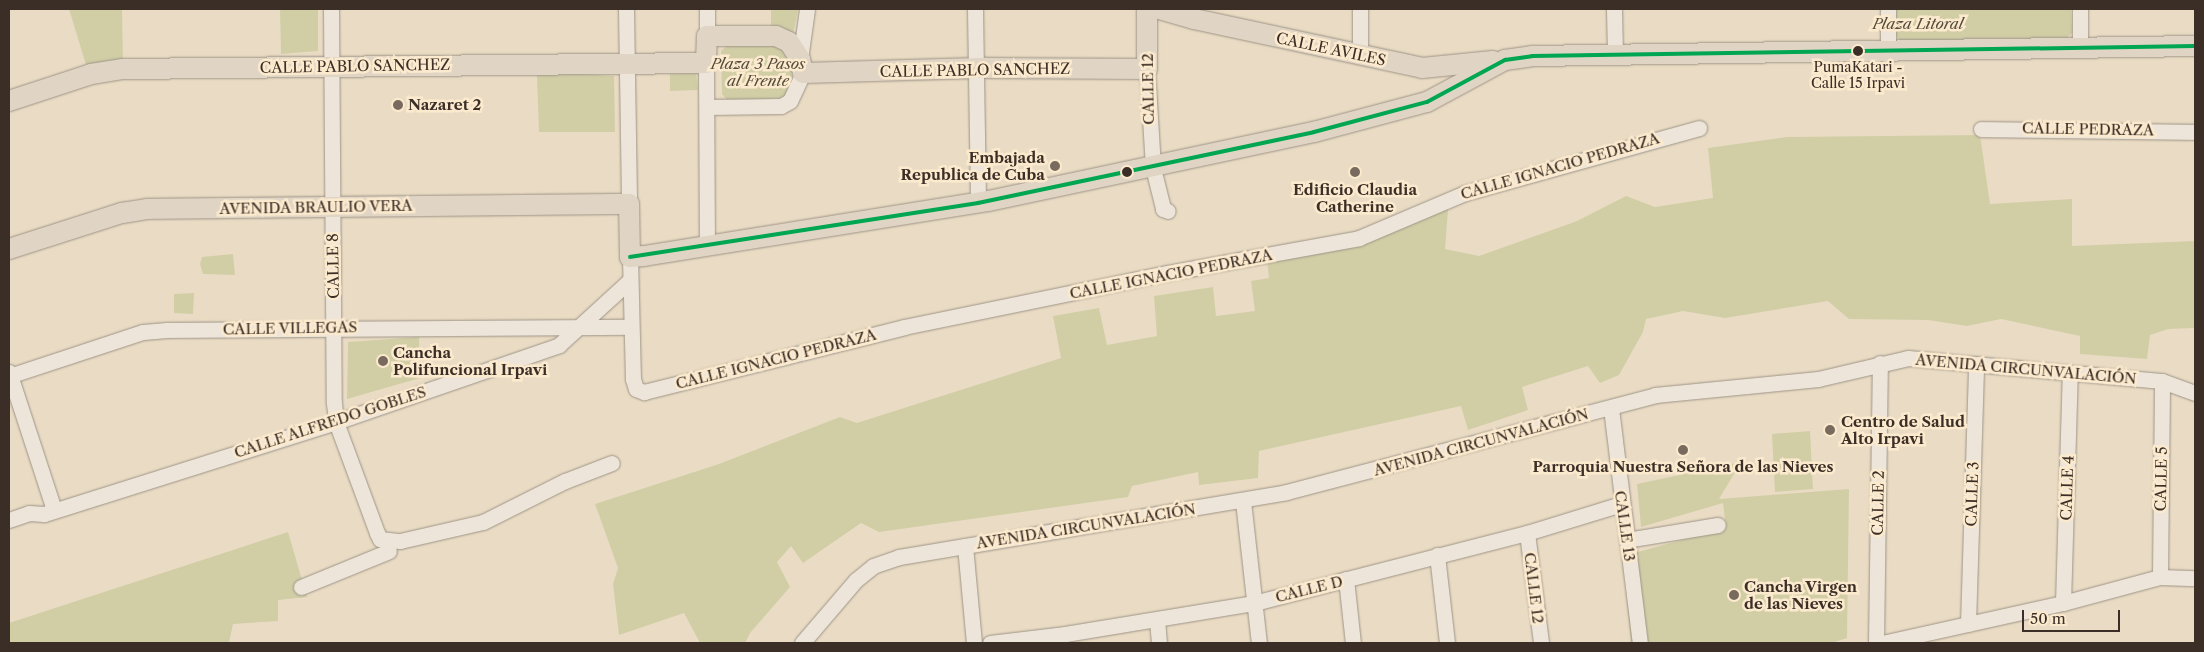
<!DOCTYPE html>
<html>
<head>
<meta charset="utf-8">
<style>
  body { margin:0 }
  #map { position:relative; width:2204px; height:652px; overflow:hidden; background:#eadcc4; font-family:"Libre Caslon Text",serif }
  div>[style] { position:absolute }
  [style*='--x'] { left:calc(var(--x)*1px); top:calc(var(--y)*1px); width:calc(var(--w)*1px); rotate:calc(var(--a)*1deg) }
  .green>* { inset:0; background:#d1cea6 }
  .roads { filter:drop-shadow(0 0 1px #9e9487) drop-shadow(0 0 1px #9e9487) }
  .minor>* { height:15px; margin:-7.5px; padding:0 7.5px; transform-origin:7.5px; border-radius:7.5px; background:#ede5d9 }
  .major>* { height:20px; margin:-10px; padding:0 10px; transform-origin:10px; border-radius:10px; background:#e0d5c4 }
  .bus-1>* { height:4px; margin:-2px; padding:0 2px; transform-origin:2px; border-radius:2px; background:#00a651 }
  .dots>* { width:14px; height:14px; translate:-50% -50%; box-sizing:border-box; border:2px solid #fceace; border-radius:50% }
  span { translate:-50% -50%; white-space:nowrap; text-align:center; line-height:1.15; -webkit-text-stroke:5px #fceace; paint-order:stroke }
  .bus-label { font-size:14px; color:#3b2e26 }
  .park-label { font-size:15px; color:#554c3b; font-style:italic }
  .street-label { font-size:15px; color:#3b2e26 }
  .poi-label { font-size:15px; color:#3b2e26; font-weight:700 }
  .left { translate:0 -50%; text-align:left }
  .right { translate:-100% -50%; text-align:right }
  .frame { position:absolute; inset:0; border:10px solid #3b2e26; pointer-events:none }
  .scale { position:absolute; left:2022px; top:610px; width:98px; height:22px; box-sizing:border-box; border:2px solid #3b2e26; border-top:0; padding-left:6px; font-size:15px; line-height:18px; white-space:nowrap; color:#3b2e26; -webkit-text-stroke:4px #fceace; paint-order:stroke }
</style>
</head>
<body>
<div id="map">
  <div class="green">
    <div style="clip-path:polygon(69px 9px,122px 9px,123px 61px,87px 68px)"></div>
    <div style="clip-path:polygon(280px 9px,318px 9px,318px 51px,281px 54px)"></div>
    <div style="clip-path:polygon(771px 9px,798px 9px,793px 34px,771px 25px)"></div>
    <div style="clip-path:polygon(1895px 9px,2071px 9px,2072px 33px,2066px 39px,1901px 41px,1895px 35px)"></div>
    <div style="clip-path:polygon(730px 43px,779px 44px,793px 62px,790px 90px,781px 98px,729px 102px,722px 94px,721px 51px)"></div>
    <div style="clip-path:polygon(696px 73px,698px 90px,670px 91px,670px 74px)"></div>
    <div style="clip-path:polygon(577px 74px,614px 76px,615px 132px,539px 132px,537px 75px)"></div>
    <div style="clip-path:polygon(1980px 135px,1990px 204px,2072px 199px,2072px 246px,2195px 241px,2195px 328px,2168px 329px,2150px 335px,2147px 359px,2080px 354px,2080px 336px,2001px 319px,1967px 326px,1928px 320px,1849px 319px,1828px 301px,1725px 318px,1683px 311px,1646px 319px,1643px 332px,1619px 375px,1600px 383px,1588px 366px,1522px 387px,1528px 410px,1468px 430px,1461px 406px,1259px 451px,1258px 478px,1199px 485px,1198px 472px,1132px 486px,1128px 497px,879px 532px,861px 523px,803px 563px,791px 546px,777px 562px,790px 587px,750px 633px,745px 643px,700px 643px,684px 613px,619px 635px,613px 584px,618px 568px,595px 504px,719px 464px,840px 417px,857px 423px,1061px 358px,1053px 316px,1099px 308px,1107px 345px,1157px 336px,1154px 296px,1213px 287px,1216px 316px,1255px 311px,1251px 281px,1269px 278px,1267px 260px,1367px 241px,1449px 197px,1445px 249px,1479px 256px,1577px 221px,1626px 196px,1655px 207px,1713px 198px,1708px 148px,1787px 137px)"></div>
    <div style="clip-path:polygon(233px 254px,235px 275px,203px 274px,200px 264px,202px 257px)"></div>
    <div style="clip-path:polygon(194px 293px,193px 314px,174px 313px,174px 294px)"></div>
    <div style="clip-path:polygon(419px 337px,420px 378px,347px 399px,348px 342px)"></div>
    <div style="clip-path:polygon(1810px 431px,1813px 489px,1775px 492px,1772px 434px)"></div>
    <div style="clip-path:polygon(1741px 462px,1719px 499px,1849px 489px,1847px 638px,1831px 643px,1631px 643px,1623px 556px,1726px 528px,1723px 503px,1641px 527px,1637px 484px)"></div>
    <div style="clip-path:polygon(288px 532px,307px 597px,278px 600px,278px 621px,233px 624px,229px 643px,9px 643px,9px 623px)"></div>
  </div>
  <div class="roads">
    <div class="minor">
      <div style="--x:331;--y:9;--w:394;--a:89.6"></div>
      <div style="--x:334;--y:403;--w:19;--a:84"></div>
      <div style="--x:336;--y:422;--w:118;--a:69.7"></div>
      <div style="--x:377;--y:533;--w:7;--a:63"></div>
      <div style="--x:380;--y:539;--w:20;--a:6"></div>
      <div style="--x:400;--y:541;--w:85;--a:-12.9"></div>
      <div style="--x:483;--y:522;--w:92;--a:-26.6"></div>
      <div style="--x:565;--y:481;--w:50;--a:-21"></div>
      <div style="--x:626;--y:9;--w:195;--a:89.1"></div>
      <div style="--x:707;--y:9;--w:27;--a:90"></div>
      <div style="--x:975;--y:9;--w:194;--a:89.1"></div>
      <div style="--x:1614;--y:9;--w:44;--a:88.7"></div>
      <div style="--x:1888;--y:9;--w:40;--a:90"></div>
      <div style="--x:2080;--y:9;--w:38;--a:90"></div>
      <div style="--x:1360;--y:56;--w:47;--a:-90"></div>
      <div style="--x:800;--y:59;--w:50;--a:-82"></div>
      <div style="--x:706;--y:63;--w:183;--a:89.7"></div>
      <div style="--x:1147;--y:69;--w:99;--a:86.5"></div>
      <div style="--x:707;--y:107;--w:74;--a:-0.8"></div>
      <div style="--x:781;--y:106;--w:10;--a:-29"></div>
      <div style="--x:790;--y:101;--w:31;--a:-65"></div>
      <div style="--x:1981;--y:129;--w:214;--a:0.8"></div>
      <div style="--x:1155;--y:176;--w:34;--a:76"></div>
      <div style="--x:1163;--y:209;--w:5;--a:22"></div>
      <div style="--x:630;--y:257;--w:122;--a:88.6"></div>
      <div style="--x:633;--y:379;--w:10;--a:73"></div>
      <div style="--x:636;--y:389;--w:9;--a:21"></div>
      <div style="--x:644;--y:392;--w:268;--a:-14"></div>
      <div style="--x:904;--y:327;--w:268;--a:-11.6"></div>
      <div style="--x:1167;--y:273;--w:195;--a:-10.3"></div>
      <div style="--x:1359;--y:238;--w:115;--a:-23"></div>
      <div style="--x:1465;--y:193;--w:243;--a:-15.5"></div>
      <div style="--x:9;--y:372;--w:145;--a:71.9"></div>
      <div style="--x:9;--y:376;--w:141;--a:-18.2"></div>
      <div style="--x:143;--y:332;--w:24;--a:-5"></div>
      <div style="--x:167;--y:330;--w:462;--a:-0.4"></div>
      <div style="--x:1611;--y:408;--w:237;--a:83"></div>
      <div style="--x:1243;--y:501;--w:143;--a:83.6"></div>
      <div style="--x:9;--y:520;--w:21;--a:-19"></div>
      <div style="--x:29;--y:513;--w:15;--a:4"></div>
      <div style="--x:44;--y:514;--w:306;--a:-17.5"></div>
      <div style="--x:336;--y:422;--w:236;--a:-19"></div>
      <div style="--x:559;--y:345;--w:95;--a:-42.4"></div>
      <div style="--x:1527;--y:533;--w:111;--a:82.7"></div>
      <div style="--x:1627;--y:540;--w:92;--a:-9.4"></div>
      <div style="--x:965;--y:546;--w:97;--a:84.7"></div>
      <div style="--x:1437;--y:555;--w:89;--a:83.5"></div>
      <div style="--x:2160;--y:577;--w:196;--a:-89.4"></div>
      <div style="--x:1346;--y:579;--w:64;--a:83.8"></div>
      <div style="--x:301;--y:587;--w:95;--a:-22.2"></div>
      <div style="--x:2063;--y:603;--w:230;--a:-88.3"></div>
      <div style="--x:1157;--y:620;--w:23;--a:85"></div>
      <div style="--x:1968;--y:624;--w:260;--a:-88.2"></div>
      <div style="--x:802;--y:643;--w:83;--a:-49.4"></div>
      <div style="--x:856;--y:580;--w:22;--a:-39"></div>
      <div style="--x:873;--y:566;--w:28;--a:-19"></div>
      <div style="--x:899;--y:557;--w:392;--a:-9.5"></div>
      <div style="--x:1286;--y:492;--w:382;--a:-14.7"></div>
      <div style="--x:1655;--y:395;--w:164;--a:-5.6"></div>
      <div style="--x:1818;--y:379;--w:92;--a:-13.1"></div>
      <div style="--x:1908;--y:358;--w:255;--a:5.2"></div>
      <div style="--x:2162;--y:381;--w:35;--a:20"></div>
      <div style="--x:990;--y:643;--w:76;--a:-6.8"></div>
      <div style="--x:1065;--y:634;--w:192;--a:-9.3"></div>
      <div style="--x:1254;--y:603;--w:282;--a:-14.4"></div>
      <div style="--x:1527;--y:533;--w:98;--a:-17.1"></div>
      <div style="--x:1876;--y:643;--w:280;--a:-89.2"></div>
      <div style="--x:1882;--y:643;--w:185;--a:-12.5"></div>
      <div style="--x:2063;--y:603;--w:100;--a:-15"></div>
      <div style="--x:2160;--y:577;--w:35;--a:2"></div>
    </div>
    <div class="major">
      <div style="--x:1159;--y:9;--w:36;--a:16"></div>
      <div style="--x:1194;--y:19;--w:233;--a:12.1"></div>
      <div style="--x:1422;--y:68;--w:71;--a:-5.6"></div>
      <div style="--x:9;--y:101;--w:86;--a:-18.2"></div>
      <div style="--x:91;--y:74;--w:31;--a:-9"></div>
      <div style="--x:122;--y:69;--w:584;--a:-0.59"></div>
      <div style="--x:706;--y:63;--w:27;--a:-88"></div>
      <div style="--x:707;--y:36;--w:69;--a:0"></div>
      <div style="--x:776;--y:36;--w:14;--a:25"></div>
      <div style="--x:789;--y:42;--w:20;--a:57"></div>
      <div style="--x:800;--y:59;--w:14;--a:78"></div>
      <div style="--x:803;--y:73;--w:184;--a:-1.6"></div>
      <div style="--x:987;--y:68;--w:160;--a:0.4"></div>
      <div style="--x:1147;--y:69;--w:60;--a:-90"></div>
      <div style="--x:9;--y:249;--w:119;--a:-17.7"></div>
      <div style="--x:122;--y:213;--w:25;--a:-9"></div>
      <div style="--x:147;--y:209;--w:482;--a:-0.6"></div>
      <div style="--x:629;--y:204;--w:53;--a:88.9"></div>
      <div style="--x:630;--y:257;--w:14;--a:-4"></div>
      <div style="--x:644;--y:256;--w:349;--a:-9.1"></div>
      <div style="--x:989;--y:201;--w:332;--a:-12"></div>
      <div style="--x:1314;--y:132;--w:117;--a:-14.9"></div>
      <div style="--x:1427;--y:102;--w:89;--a:-28.3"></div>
      <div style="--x:1505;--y:60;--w:27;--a:-8"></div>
      <div style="--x:1532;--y:56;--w:663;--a:-0.86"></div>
    </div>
  </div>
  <div class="bus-1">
    <div style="--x:630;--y:257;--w:352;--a:-8.8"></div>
    <div style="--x:978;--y:203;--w:343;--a:-11.9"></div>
    <div style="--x:1314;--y:132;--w:117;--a:-14.9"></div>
    <div style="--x:1427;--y:102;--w:89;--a:-28.3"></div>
    <div style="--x:1505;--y:60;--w:27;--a:-8"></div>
    <div style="--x:1532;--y:56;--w:663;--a:-0.86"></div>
  </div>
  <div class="dots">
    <div style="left:1858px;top:51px;background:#3b2e26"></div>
    <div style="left:398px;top:105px;background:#786b5d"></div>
    <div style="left:1055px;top:166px;background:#786b5d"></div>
    <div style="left:1127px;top:172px;background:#3b2e26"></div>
    <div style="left:1355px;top:172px;background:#786b5d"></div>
    <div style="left:383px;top:361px;background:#786b5d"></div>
    <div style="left:1830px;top:430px;background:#786b5d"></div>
    <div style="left:1683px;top:450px;background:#786b5d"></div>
    <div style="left:1734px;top:595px;background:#786b5d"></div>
  </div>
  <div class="bus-label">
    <span style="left:1858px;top:75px">PumaKatari -<br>Calle 15 Irpavi</span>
  </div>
  <div class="park-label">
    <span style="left:1918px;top:24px">Plaza Litoral</span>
    <span style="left:758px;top:72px">Plaza 3 Pasos<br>al Frente</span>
  </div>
  <div class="street-label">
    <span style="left:1331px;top:49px;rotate:12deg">CALLE AVILES</span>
    <span style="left:355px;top:66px;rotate:-1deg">CALLE PABLO SANCHEZ</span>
    <span style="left:975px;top:70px;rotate:-1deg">CALLE PABLO SANCHEZ</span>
    <span style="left:1148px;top:89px;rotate:-91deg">CALLE 12</span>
    <span style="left:2088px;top:129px;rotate:1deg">CALLE PEDRAZA</span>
    <span style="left:1560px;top:166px;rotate:-16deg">CALLE IGNACIO PEDRAZA</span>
    <span style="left:316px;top:207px;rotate:-1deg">AVENIDA BRAULIO VERA</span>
    <span style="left:333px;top:266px;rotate:-91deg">CALLE 8</span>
    <span style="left:1171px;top:274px;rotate:-11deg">CALLE IGNACIO PEDRAZA</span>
    <span style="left:290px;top:328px;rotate:-1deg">CALLE VILLEGAS</span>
    <span style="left:776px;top:359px;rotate:-14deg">CALLE IGNACIO PEDRAZA</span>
    <span style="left:2026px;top:369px;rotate:5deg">AVENIDA CIRCUNVALACIÓN</span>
    <span style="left:330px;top:422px;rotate:-18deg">CALLE ALFREDO GOBLES</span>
    <span style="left:1481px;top:442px;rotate:-15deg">AVENIDA CIRCUNVALACIÓN</span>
    <span style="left:2161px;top:479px;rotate:-89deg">CALLE 5</span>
    <span style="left:2067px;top:488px;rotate:-88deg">CALLE 4</span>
    <span style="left:1972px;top:494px;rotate:-88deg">CALLE 3</span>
    <span style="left:1878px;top:503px;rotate:-89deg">CALLE 2</span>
    <span style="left:1086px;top:526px;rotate:-9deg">AVENIDA CIRCUNVALACIÓN</span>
    <span style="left:1625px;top:526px;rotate:82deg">CALLE 13</span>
    <span style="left:1534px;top:588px;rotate:83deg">CALLE 12</span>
    <span style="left:1309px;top:589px;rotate:-14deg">CALLE D</span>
  </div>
  <div class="poi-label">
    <span class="left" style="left:408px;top:105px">Nazaret 2</span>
    <span class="right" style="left:1045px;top:166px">Embajada<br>Republica de Cuba</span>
    <span style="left:1355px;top:198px">Edificio Claudia<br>Catherine</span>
    <span class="left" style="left:393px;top:361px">Cancha<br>Polifuncional Irpavi</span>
    <span class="left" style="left:1841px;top:430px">Centro de Salud<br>Alto Irpavi</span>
    <span style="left:1683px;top:467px">Parroquia Nuestra Señora de las Nieves</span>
    <span class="left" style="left:1744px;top:595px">Cancha Virgen<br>de las Nieves</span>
  </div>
  <div class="frame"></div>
  <div class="scale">50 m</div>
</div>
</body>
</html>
